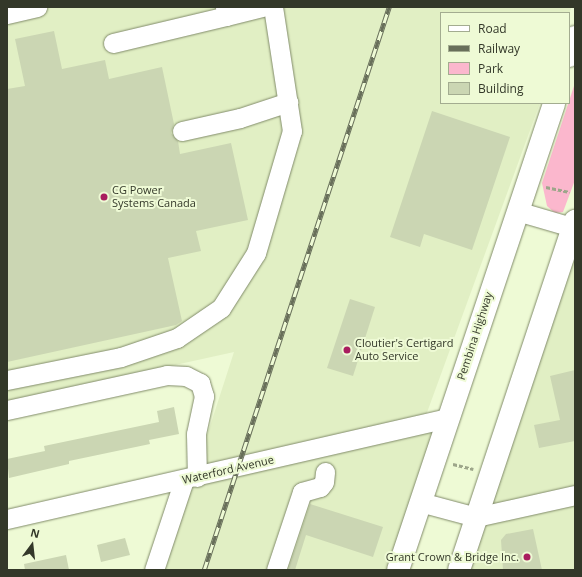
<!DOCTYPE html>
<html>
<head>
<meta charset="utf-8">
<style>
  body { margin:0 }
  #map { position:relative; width:582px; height:577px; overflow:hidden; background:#eefad5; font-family:"Open Sans",sans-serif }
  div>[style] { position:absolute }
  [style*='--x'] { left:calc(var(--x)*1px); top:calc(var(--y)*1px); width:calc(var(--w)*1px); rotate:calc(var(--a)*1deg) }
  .built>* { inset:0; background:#e1efc4 }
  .green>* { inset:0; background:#fbb7cd }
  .building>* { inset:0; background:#cbd6b3 }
  .path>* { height:2.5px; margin-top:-1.25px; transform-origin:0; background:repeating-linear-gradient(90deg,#9da68a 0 4px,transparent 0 6px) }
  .roads { filter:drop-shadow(0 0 1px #818b6a) drop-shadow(0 0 1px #818b6a) }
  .minor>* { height:19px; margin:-9.5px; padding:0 9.5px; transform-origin:9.5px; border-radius:9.5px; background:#fff }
  .major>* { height:22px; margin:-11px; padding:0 11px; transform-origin:11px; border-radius:11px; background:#fff }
  .rail>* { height:4.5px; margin-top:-2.25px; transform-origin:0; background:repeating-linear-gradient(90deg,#eefad5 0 9px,#686f5a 0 18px); box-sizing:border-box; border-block:1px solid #686f5a }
  .dots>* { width:11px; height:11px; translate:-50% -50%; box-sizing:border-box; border:2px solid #eefad5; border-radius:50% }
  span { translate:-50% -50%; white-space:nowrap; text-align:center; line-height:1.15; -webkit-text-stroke:4px #eefad5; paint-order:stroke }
  .poi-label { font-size:11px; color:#333829 }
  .left { translate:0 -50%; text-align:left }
  .right { translate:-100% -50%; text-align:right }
  .street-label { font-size:11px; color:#333829 }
  .frame { position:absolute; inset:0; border:8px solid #333829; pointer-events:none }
  .legend { position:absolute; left:440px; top:12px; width:130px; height:92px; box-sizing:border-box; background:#eefad5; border:1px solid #a3ac90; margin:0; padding:5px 7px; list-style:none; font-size:12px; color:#333829 }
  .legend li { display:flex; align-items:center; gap:8px; height:20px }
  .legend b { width:20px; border:1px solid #a3ac90 }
  .north { position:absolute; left:12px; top:525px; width:40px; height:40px; -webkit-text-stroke:3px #eefad5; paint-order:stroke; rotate:15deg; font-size:11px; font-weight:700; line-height:16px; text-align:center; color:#333829 }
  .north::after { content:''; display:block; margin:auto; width:14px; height:18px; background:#333829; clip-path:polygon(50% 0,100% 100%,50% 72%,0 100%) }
</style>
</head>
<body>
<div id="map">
  <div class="built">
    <div style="clip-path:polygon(7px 7px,571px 7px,569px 16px,569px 13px,441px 13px,441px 103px,540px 103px,425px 418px,446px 419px,397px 570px,154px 570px,201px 454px,234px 352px,7px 402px)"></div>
    <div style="clip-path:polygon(575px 221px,575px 570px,459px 570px)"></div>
  </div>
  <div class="green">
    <div style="clip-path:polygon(575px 83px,575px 180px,563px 212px,555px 213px,547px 206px,542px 183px)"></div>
  </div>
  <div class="building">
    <div style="clip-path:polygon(54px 31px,62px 69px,105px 60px,109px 79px,162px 67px,174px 124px,171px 133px,178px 141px,180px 154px,231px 143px,248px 220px,196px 231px,201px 251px,168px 258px,182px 321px,176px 325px,7px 362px,7px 89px,25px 86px,15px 39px)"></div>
    <div style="clip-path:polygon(432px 111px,510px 137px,472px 250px,424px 234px,420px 247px,390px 237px)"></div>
    <div style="clip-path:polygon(350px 299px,375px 307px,353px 376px,327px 368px)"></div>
    <div style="clip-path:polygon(575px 370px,575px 441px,539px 448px,534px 425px,560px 420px,550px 376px)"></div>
    <div style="clip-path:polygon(174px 407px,179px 434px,149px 440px,150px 444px,69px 461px,69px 464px,9px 478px,7px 459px,45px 451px,44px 446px,159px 422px,157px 411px)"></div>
    <div style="clip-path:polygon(310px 504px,383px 527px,373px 557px,306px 535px,295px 570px,288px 570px)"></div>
    <div style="clip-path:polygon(533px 529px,542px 570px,503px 570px,501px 540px,506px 534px)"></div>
    <div style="clip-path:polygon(125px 538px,130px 555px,101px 562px,97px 545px)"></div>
    <div style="clip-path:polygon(66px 555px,69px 570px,25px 570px,24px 564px)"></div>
  </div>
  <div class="path">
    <div style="--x:546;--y:187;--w:24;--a:12"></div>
    <div style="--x:453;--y:464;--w:21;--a:14"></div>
  </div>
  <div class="roads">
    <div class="minor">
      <div style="--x:225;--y:7;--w:9;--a:84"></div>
      <div style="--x:226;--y:16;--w:37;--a:-14"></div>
      <div style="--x:7;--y:14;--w:31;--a:-13"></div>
      <div style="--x:113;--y:43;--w:116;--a:-13.4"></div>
      <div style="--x:182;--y:131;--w:59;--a:-12.6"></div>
      <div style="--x:240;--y:118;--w:51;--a:-18.4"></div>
      <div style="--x:517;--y:211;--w:60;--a:16.3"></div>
      <div style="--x:7;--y:380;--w:116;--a:-11.4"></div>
      <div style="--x:121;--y:357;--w:59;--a:-18.7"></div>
      <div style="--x:177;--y:338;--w:53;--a:-34.3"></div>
      <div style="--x:221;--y:308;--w:65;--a:-57.5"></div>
      <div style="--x:256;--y:253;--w:127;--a:-73.6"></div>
      <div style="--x:292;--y:131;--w:125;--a:-98.7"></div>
      <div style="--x:7;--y:410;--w:164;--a:-12.3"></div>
      <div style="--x:167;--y:375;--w:19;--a:3"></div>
      <div style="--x:186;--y:376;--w:16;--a:27"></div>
      <div style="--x:200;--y:383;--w:14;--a:73"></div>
      <div style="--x:204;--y:396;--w:39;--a:102"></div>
      <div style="--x:196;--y:434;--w:43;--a:88.7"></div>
      <div style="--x:420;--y:502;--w:58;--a:15"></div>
      <div style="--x:476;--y:517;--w:101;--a:-12.5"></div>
      <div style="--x:7;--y:519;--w:452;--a:-12.9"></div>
      <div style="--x:154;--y:570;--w:95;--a:-71.6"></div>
      <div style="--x:276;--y:570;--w:82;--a:-71.6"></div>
      <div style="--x:302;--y:492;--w:19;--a:-16"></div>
      <div style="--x:320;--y:487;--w:6;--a:-51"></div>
      <div style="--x:324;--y:482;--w:10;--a:-84"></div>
    </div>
    <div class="major">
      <div style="--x:569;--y:56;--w:20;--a:-72"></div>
      <div style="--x:398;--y:570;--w:492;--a:-71.5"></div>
      <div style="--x:459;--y:570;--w:368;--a:-71.6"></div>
    </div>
  </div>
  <div class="rail">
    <div style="--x:204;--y:570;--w:593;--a:-71.81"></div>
  </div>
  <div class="dots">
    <div style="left:104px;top:197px;background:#a91d5f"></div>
    <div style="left:347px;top:350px;background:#a91d5f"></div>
    <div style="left:527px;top:557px;background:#a91d5f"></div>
  </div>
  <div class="poi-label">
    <span class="left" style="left:112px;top:197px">CG Power<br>Systems Canada</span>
    <span class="left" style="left:355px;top:350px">Cloutier's Certigard<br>Auto Service</span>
    <span class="right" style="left:519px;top:557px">Grant Crown &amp; Bridge Inc.</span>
  </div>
  <div class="street-label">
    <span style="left:475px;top:336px;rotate:-72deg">Pembina Highway</span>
    <span style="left:228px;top:470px;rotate:-13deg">Waterford Avenue</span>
  </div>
  <div class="frame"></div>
  <ul class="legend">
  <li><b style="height:5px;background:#fff"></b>Road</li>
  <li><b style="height:5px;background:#686f5a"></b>Railway</li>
  <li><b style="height:11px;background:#fbb7cd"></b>Park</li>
  <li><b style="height:11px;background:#cbd6b3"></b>Building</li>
  </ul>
  <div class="north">N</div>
</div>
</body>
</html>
